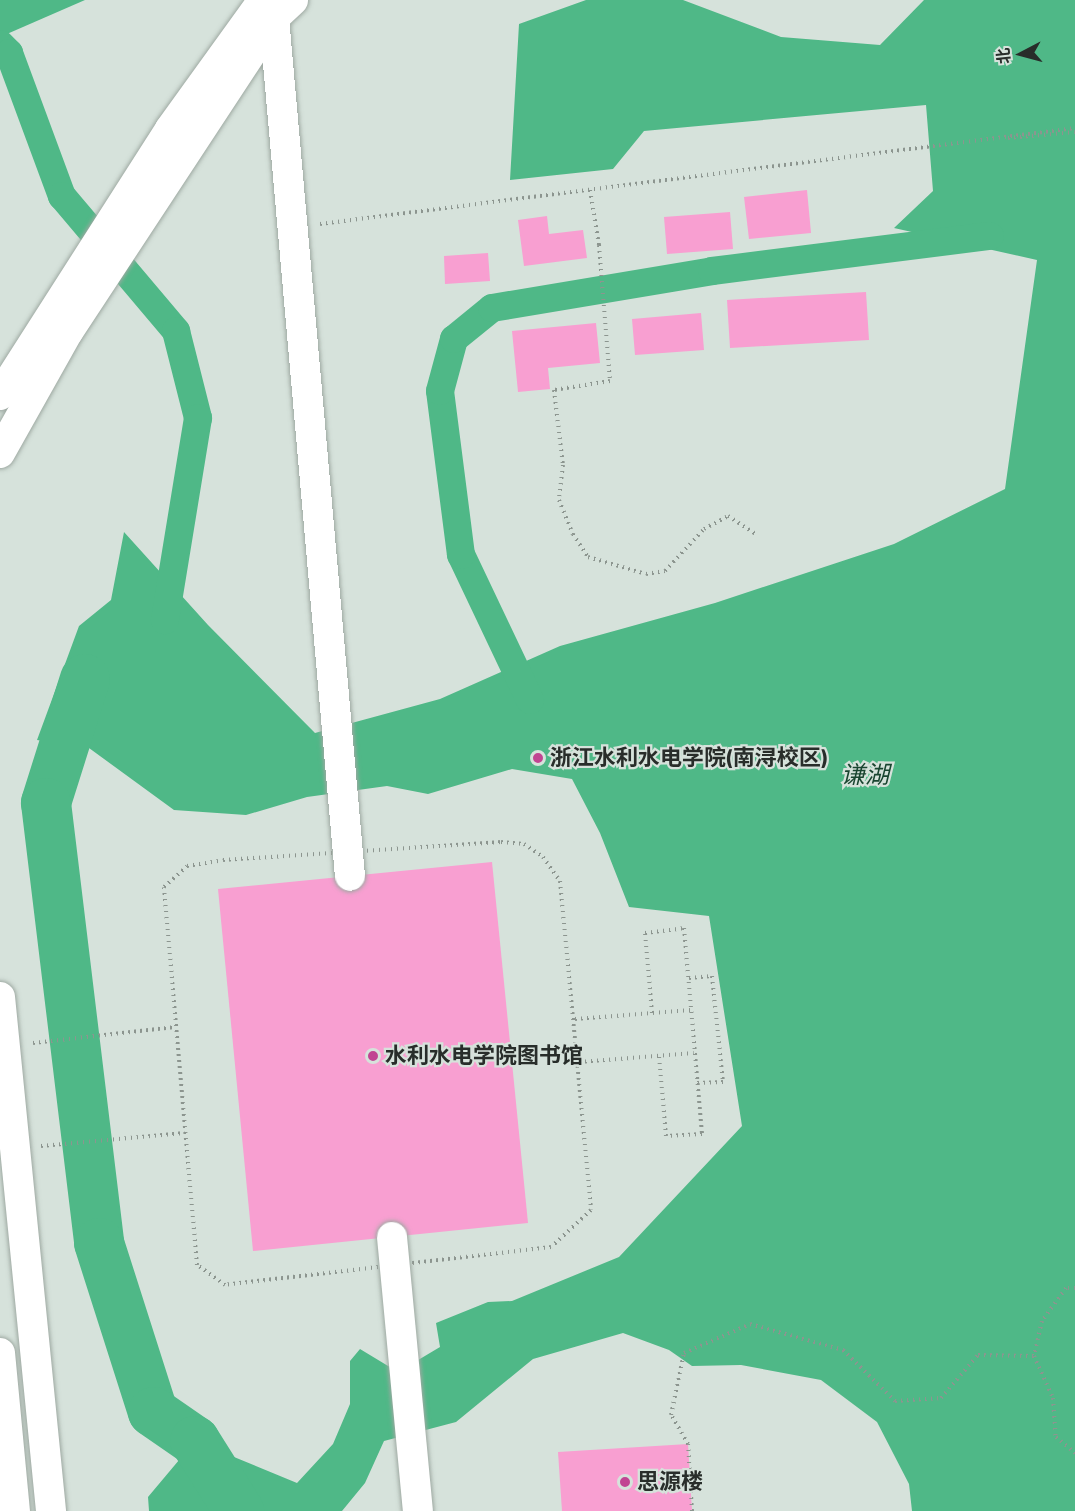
<!DOCTYPE html>
<html>
<head>
<meta charset="utf-8">
<style>
  body { margin:0 }
  #map { position:relative; width:1075px; height:1511px; overflow:hidden; background:#d6e2db; font-family:"Titillium Web","Noto Sans SC",sans-serif }
  div>[style] { position:absolute }
  [style*='--x'] { left:calc(var(--x)*1px); top:calc(var(--y)*1px); width:calc(var(--w)*1px); rotate:calc(var(--a)*1deg) }
  .water>* { inset:0; background:#4fb887 }
  .canal>* { height:28px; margin:-14px; padding:0 14px; transform-origin:14px; border-radius:14px; background:#4fb887 }
  .river>* { height:50px; margin:-25px; padding:0 25px; transform-origin:25px; border-radius:25px; background:#4fb887 }
  .building>* { inset:0; background:#f89fd1 }
  .path>* { height:4px; margin-top:-2px; transform-origin:0; background:repeating-linear-gradient(90deg,#8c958f 0 1.5px,transparent 0 6px) }
  .roads { filter:drop-shadow(0 0 2px #9ea9a2) drop-shadow(0 0 2px #9ea9a2) }
  .minor>* { height:30px; margin:-15px; padding:0 15px; transform-origin:15px; border-radius:15px; background:#fff }
  .dots>* { width:16px; height:16px; translate:-50% -50%; box-sizing:border-box; border:3px solid #d6e2db; border-radius:50% }
  span { translate:-50% -50%; white-space:nowrap; text-align:center; line-height:1.15; -webkit-text-stroke:4.5px #d6e2db; paint-order:stroke }
  .poi-label { font-size:22px; color:#282d2a; font-weight:700 }
  .left { translate:0 -50%; text-align:left }
  .water-label { font-size:24px; color:#194530; font-style:italic }
  .north { position:absolute; left:991px; top:24px; width:60px; height:60px; -webkit-text-stroke:4px #d6e2db; paint-order:stroke; rotate:264deg; font-size:16px; font-weight:700; line-height:24px; text-align:center; color:#282d2a }
  .north::after { content:''; display:block; margin:auto; width:21px; height:27px; background:#282d2a; clip-path:polygon(50% 0,100% 100%,50% 72%,0 100%) }
</style>
</head>
<body>
<div id="map">
  <div class="water">
    <div style="clip-path:polygon(0 0,85px 0,0 37px)"></div>
    <div style="clip-path:polygon(586px 0,683px 0,781px 37px,880px 45px,924px 0,1075px 0,1075px 1511px,912px 1511px,909px 1484px,877px 1422px,821px 1380px,741px 1365px,692px 1366px,669px 1350px,623px 1333px,533px 1359px,456px 1422px,384px 1441px,365px 1483px,342px 1511px,149px 1511px,148px 1497px,195px 1441px,297px 1483px,333px 1444px,350px 1404px,350px 1361px,360px 1349px,398px 1372px,440px 1347px,436px 1323px,488px 1302px,512px 1301px,619px 1257px,742px 1126px,709px 916px,629px 907px,600px 833px,572px 779px,512px 769px,428px 794px,387px 786px,307px 797px,246px 815px,174px 810px,89px 748px,37px 740px,79px 626px,111px 600px,124px 532px,208px 625px,315px 733px,440px 699px,560px 646px,715px 603px,894px 544px,1005px 489px,1037px 260px,894px 228px,933px 191px,926px 105px,644px 131px,613px 169px,510px 180px,519px 24px)"></div>
  </div>
  <div class="canal">
    <div style="--x:0;--y:44;--w:13;--a:45"></div>
    <div style="--x:9;--y:53;--w:153;--a:69.7"></div>
    <div style="--x:62;--y:196;--w:177;--a:49.8"></div>
    <div style="--x:176;--y:331;--w:90;--a:75.8"></div>
    <div style="--x:198;--y:418;--w:205;--a:99.3"></div>
    <div style="--x:530;--y:700;--w:161;--a:-115.4"></div>
    <div style="--x:461;--y:555;--w:165;--a:-97.3"></div>
    <div style="--x:440;--y:391;--w:54;--a:-74.9"></div>
    <div style="--x:454;--y:339;--w:49;--a:-39.2"></div>
    <div style="--x:492;--y:308;--w:223;--a:-9.5"></div>
    <div style="--x:712;--y:271;--w:280;--a:-7.2"></div>
  </div>
  <div class="river">
    <div style="--x:85;--y:679;--w:130;--a:107.5"></div>
    <div style="--x:46;--y:803;--w:443;--a:83.1"></div>
    <div style="--x:99;--y:1243;--w:177;--a:72.3"></div>
    <div style="--x:153;--y:1412;--w:51;--a:34.6"></div>
    <div style="--x:195;--y:1441;--w:83;--a:57.8"></div>
  </div>
  <div class="building">
    <div style="clip-path:polygon(807px 190px,811px 233px,749px 239px,744px 197px)"></div>
    <div style="clip-path:polygon(730px 212px,733px 249px,667px 254px,664px 217px)"></div>
    <div style="clip-path:polygon(547px 216px,549px 234px,583px 230px,587px 258px,524px 266px,518px 220px)"></div>
    <div style="clip-path:polygon(488px 253px,490px 281px,445px 284px,444px 256px)"></div>
    <div style="clip-path:polygon(866px 292px,869px 340px,730px 348px,727px 300px)"></div>
    <div style="clip-path:polygon(701px 313px,704px 350px,635px 355px,632px 319px)"></div>
    <div style="clip-path:polygon(596px 323px,600px 363px,548px 368px,550px 389px,518px 392px,512px 331px)"></div>
    <div style="clip-path:polygon(492px 862px,528px 1223px,253px 1251px,218px 889px)"></div>
    <div style="clip-path:polygon(688px 1444px,692px 1511px,562px 1511px,558px 1452px)"></div>
  </div>
  <div class="path">
    <div style="--x:1008;--y:138;--w:67;--a:-5.1"></div>
    <div style="--x:590;--y:190;--w:56;--a:80.7"></div>
    <div style="--x:599;--y:245;--w:136;--a:85.4"></div>
    <div style="--x:610;--y:381;--w:57;--a:170.9"></div>
    <div style="--x:554;--y:390;--w:76;--a:83.2"></div>
    <div style="--x:563;--y:465;--w:35;--a:97"></div>
    <div style="--x:559;--y:500;--w:37;--a:68"></div>
    <div style="--x:573;--y:534;--w:27;--a:57"></div>
    <div style="--x:588;--y:557;--w:60;--a:16.3"></div>
    <div style="--x:646;--y:574;--w:19;--a:-9"></div>
    <div style="--x:665;--y:571;--w:57;--a:-47.1"></div>
    <div style="--x:704;--y:529;--w:27;--a:-28"></div>
    <div style="--x:728;--y:516;--w:35;--a:33"></div>
    <div style="--x:320;--y:224;--w:761;--a:-7.25"></div>
    <div style="--x:501;--y:842;--w:23;--a:5"></div>
    <div style="--x:524;--y:844;--w:23;--a:34"></div>
    <div style="--x:543;--y:857;--w:29;--a:55"></div>
    <div style="--x:560;--y:881;--w:330;--a:84.6"></div>
    <div style="--x:591;--y:1210;--w:54;--a:137.2"></div>
    <div style="--x:551;--y:1247;--w:328;--a:173.4"></div>
    <div style="--x:225;--y:1285;--w:34;--a:-144"></div>
    <div style="--x:197;--y:1265;--w:379;--a:-95"></div>
    <div style="--x:164;--y:887;--w:31;--a:-42"></div>
    <div style="--x:187;--y:866;--w:36;--a:-9"></div>
    <div style="--x:223;--y:860;--w:279;--a:-3.7"></div>
    <div style="--x:689;--y:978;--w:23;--a:-5"></div>
    <div style="--x:712;--y:976;--w:107;--a:84.1"></div>
    <div style="--x:723;--y:1082;--w:26;--a:178"></div>
    <div style="--x:652;--y:1013;--w:80;--a:-95"></div>
    <div style="--x:645;--y:933;--w:39;--a:-7"></div>
    <div style="--x:684;--y:928;--w:207;--a:85"></div>
    <div style="--x:702;--y:1134;--w:36;--a:177"></div>
    <div style="--x:666;--y:1136;--w:80;--a:-95"></div>
    <div style="--x:575;--y:1019;--w:116;--a:-4.4"></div>
    <div style="--x:33;--y:1043;--w:143;--a:-6.4"></div>
    <div style="--x:579;--y:1062;--w:115;--a:-4.5"></div>
    <div style="--x:41;--y:1146;--w:144;--a:-5.2"></div>
    <div style="--x:1075;--y:1288;--w:9;--a:180"></div>
    <div style="--x:1066;--y:1288;--w:41;--a:126"></div>
    <div style="--x:1042;--y:1321;--w:36;--a:103"></div>
    <div style="--x:1034;--y:1356;--w:46;--a:65.7"></div>
    <div style="--x:1053;--y:1398;--w:39;--a:86"></div>
    <div style="--x:1056;--y:1437;--w:25;--a:40"></div>
    <div style="--x:692;--y:1511;--w:67;--a:-93.4"></div>
    <div style="--x:688;--y:1444;--w:34;--a:-120"></div>
    <div style="--x:671;--y:1415;--w:63;--a:-78.2"></div>
    <div style="--x:684;--y:1353;--w:72;--a:-23.7"></div>
    <div style="--x:750;--y:1324;--w:97;--a:15.6"></div>
    <div style="--x:843;--y:1350;--w:73;--a:44.4"></div>
    <div style="--x:895;--y:1401;--w:46;--a:-3.7"></div>
    <div style="--x:941;--y:1398;--w:57;--a:-49.3"></div>
    <div style="--x:978;--y:1355;--w:56;--a:1"></div>
  </div>
  <div class="roads">
    <div class="minor">
      <div style="--x:274;--y:18;--w:861;--a:84.94"></div>
      <div style="--x:0;--y:395;--w:316;--a:-57.4"></div>
      <div style="--x:170;--y:129;--w:159;--a:-54.2"></div>
      <div style="--x:0;--y:453;--w:139;--a:-60.7"></div>
      <div style="--x:68;--y:332;--w:376;--a:-56.7"></div>
      <div style="--x:274;--y:18;--w:26;--a:-43"></div>
      <div style="--x:0;--y:997;--w:517;--a:84.33"></div>
      <div style="--x:392;--y:1237;--w:275;--a:84.6"></div>
      <div style="--x:0;--y:1353;--w:159;--a:84.6"></div>
    </div>
  </div>
  <div class="dots">
    <div style="left:538px;top:758px;background:#c14492"></div>
    <div style="left:373px;top:1056px;background:#c14492"></div>
    <div style="left:625px;top:1482px;background:#c14492"></div>
  </div>
  <div class="poi-label">
    <span class="left" style="left:550px;top:758px">浙江水利水电学院(南浔校区)</span>
    <span class="left" style="left:385px;top:1056px">水利水电学院图书馆</span>
    <span class="left" style="left:637px;top:1482px">思源楼</span>
  </div>
  <div class="water-label">
    <span style="left:865px;top:775px">谦湖</span>
  </div>
  <div class="north">北</div>
</div>
</body>
</html>
